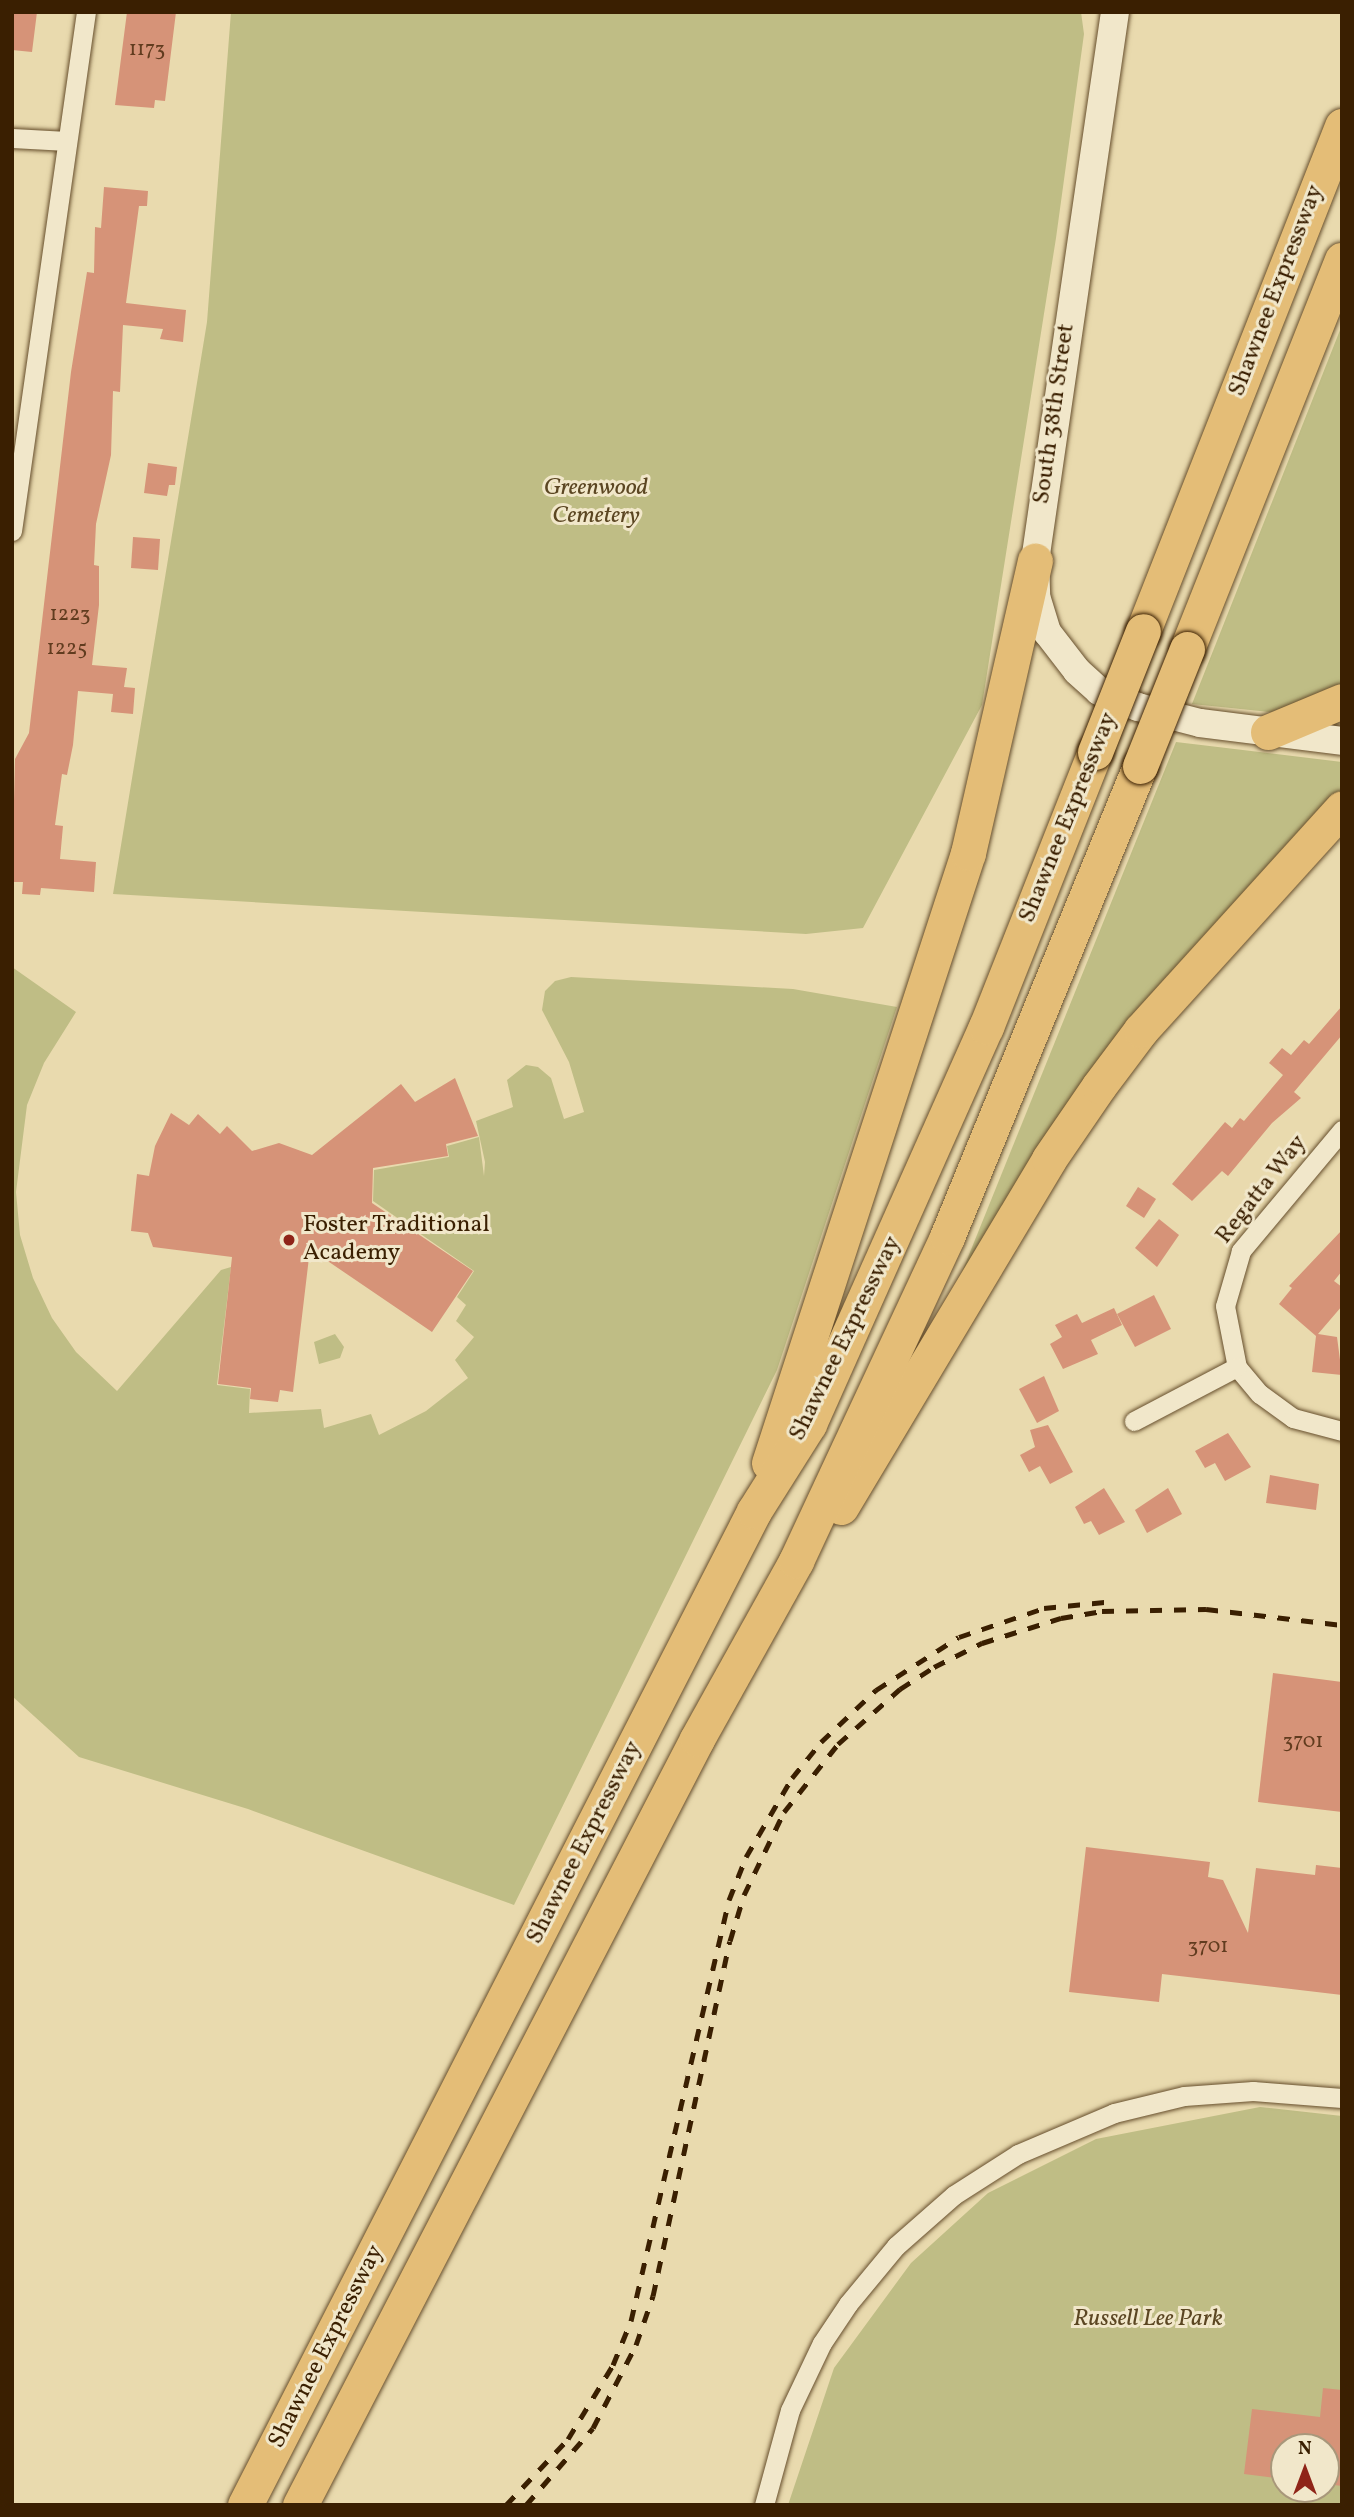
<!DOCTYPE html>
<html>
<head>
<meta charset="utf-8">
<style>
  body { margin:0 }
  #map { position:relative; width:1354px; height:2517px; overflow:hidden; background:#e9daae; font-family:Vollkorn,serif }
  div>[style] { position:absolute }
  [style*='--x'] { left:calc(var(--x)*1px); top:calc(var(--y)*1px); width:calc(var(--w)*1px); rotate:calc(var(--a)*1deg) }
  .green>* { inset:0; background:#bfbd85 }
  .building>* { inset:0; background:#d69378 }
  .roads { filter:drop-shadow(0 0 2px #664e2c) drop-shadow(0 0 2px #664e2c) }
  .street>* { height:19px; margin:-9.5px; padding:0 9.5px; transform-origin:9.5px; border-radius:9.5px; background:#f1e7ca }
  .secondary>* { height:28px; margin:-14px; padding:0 14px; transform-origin:14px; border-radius:14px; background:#f1e7ca }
  .highway>* { height:35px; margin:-17.5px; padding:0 17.5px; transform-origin:17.5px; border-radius:17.5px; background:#e4bd77 }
  .rail>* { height:5px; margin-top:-2.5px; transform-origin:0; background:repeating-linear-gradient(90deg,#3a1f01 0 12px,transparent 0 24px) }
  .bridges { filter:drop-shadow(0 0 2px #3a1f01) drop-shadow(0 0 2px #3a1f01) }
  .highway-bridge>* { height:35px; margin:-17.5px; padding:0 17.5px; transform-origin:17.5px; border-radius:17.5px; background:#e4bd77 }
  .dots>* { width:19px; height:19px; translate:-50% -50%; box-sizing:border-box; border:4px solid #f1e7ca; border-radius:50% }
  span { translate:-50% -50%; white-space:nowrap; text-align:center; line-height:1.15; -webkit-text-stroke:6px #f1e7ca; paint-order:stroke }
  .number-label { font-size:21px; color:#613c1f }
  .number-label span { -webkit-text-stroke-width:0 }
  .street-label { font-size:24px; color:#3a1f01 }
  .park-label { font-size:24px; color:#5b4622; font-style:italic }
  .poi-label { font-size:24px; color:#3a1f01 }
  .left { translate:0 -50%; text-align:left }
  .frame { position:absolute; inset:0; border:14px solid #3a1f01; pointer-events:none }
  .north { position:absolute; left:1270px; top:2433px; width:70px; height:70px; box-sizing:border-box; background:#f1e7ca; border:2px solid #a8977a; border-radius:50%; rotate:0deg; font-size:19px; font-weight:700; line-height:28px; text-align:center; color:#3a1f01 }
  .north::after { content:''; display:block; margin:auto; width:24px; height:32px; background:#8f2418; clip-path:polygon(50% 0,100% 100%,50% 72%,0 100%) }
</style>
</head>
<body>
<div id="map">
  <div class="green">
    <div style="clip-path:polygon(231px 12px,1081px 12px,1084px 34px,1056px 238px,982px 705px,863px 928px,806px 934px,113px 894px,207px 322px)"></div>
    <div style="clip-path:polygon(1342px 325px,1342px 691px,1278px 713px,1192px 704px)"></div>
    <div style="clip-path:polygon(1176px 742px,1342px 762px,1342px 795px,960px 1277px)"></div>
    <div style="clip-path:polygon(12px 967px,76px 1012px,44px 1063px,27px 1105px,16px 1192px,20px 1235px,33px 1278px,52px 1318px,76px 1352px,117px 1391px,221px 1270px,231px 1267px,217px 1385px,250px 1389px,249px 1413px,321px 1409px,324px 1428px,371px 1414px,379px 1435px,426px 1411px,468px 1378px,455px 1360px,474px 1337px,456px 1321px,466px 1305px,457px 1297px,474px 1271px,373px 1201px,374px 1170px,449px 1157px,447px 1146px,479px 1137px,484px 1176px,485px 1162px,476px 1121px,513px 1107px,507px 1080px,526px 1065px,538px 1067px,551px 1078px,564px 1119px,584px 1112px,569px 1062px,542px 1010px,545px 991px,555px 981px,571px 977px,793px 989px,897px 1007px,777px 1370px,514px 1905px,248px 1809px,79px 1757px,12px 1696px)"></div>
    <div style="clip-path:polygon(335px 1334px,344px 1347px,340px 1358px,319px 1364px,314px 1342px)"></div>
    <div style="clip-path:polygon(evenodd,1260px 2107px,1342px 2116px,1342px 2505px,788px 2505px,834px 2368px,911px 2263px,988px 2193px,1096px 2139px,1260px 2107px,1284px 2447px,1326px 2447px,1326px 2489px,1284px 2489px,1284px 2447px)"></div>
  </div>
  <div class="building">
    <div style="clip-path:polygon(12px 12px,37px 12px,32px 52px,12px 50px)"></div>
    <div style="clip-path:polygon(127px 12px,176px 12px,165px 101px,155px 100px,154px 108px,115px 105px)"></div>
    <div style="clip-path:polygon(104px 187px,148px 191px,147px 206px,139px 206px,126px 303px,186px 310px,183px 342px,160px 339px,163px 329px,123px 325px,120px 392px,113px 391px,111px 455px,96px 524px,94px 565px,99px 566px,99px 605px,92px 665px,127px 668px,124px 687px,135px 688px,133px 714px,111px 712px,113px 694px,78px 691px,73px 745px,67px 775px,62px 774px,55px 825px,63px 826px,60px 859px,96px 862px,94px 892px,41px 888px,40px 895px,22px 894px,23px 882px,12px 882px,15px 759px,29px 733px,71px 372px,87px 272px,94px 273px,95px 227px,101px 228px)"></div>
    <div style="clip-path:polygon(148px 463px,177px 467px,175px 485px,169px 485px,167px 496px,144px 493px)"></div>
    <div style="clip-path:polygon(133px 537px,160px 539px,158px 570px,131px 568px)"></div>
    <div style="clip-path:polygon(1342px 1006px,1342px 1035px,1294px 1092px,1301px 1098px,1272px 1123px,1228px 1176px,1222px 1171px,1192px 1201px,1172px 1184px,1225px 1122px,1232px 1128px,1240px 1118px,1244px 1121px,1283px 1075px,1269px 1063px,1282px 1048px,1291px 1055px,1304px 1040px,1309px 1044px)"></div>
    <div style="clip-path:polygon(455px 1078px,478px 1136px,446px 1144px,448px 1156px,373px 1168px,372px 1203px,473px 1271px,432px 1332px,310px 1249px,293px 1392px,280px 1390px,278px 1402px,250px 1399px,251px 1388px,218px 1384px,232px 1257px,153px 1247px,148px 1233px,131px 1231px,137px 1174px,149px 1176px,155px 1146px,171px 1113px,189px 1125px,198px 1114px,220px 1134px,227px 1126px,252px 1151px,279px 1143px,312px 1155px,401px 1084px,415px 1102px)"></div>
    <div style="clip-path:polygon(1138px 1187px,1156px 1199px,1144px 1218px,1126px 1206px)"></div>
    <div style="clip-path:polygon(1159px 1219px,1179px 1235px,1157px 1267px,1135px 1248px)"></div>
    <div style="clip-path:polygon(1342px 1230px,1342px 1271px,1334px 1281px,1342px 1287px,1342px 1306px,1318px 1334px,1337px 1337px,1342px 1375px,1312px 1372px,1316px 1336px,1279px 1304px,1292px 1288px,1289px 1286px)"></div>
    <div style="clip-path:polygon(1154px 1295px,1171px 1329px,1135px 1347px,1117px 1314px)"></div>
    <div style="clip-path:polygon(1114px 1308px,1122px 1325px,1091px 1340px,1098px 1354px,1063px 1369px,1050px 1344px,1062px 1337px,1055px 1325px,1077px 1314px,1082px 1323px)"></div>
    <div style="clip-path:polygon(1044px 1376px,1059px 1411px,1037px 1423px,1019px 1389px)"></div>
    <div style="clip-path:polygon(1048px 1425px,1073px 1472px,1050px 1484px,1040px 1466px,1029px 1472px,1020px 1455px,1035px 1447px,1030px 1430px)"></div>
    <div style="clip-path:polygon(1228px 1433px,1251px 1467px,1225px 1481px,1215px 1463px,1205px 1468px,1195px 1451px)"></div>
    <div style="clip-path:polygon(1270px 1475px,1319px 1484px,1316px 1510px,1266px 1503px)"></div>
    <div style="clip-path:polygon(1104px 1488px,1125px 1522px,1099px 1535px,1091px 1521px,1084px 1524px,1075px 1507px)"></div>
    <div style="clip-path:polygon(1168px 1488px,1182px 1514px,1147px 1533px,1135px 1510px)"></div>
    <div style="clip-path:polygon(1273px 1673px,1342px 1682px,1342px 1812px,1258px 1802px)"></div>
    <div style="clip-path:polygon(1086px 1847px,1210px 1862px,1208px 1877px,1223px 1880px,1248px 1933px,1256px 1868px,1315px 1875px,1316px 1865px,1342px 1868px,1342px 1995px,1162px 1974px,1159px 2002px,1069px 1992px)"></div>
    <div style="clip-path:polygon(1323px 2388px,1342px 2390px,1342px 2486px,1326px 2484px,1326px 2447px,1284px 2447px,1284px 2479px,1244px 2474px,1252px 2409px,1320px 2417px)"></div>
  </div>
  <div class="roads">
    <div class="street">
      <div style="--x:12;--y:138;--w:55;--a:3.1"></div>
      <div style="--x:12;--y:531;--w:524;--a:-81.89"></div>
      <div style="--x:1342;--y:1130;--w:158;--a:129.9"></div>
      <div style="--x:1241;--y:1251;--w:57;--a:106.2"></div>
      <div style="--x:1225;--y:1306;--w:62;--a:78.9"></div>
      <div style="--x:1237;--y:1367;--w:35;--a:50"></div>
      <div style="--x:1260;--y:1394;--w:41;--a:36"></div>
      <div style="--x:1293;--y:1418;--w:51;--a:14.9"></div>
      <div style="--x:1134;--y:1421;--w:116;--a:-27.7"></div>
      <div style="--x:764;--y:2505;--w:98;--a:-74.7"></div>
      <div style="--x:790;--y:2410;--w:74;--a:-64.5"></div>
      <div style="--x:822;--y:2343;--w:47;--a:-56.3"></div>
      <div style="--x:848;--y:2304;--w:75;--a:-50.4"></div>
      <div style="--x:896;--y:2246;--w:77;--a:-41.3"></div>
      <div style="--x:954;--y:2195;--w:76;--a:-32.6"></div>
      <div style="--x:1018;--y:2154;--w:104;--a:-23.1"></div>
      <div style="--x:1114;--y:2113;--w:72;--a:-13.7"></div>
      <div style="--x:1184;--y:2096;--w:69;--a:-4.1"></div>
      <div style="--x:1253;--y:2091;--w:89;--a:4.5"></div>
    </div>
    <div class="secondary">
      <div style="--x:1115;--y:12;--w:555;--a:98.29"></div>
      <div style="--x:1035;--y:561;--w:35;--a:88"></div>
      <div style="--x:1036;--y:596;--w:38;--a:73"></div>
      <div style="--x:1047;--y:632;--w:49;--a:52.4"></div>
      <div style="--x:1077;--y:671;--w:30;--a:42"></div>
      <div style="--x:1099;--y:691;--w:42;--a:22.3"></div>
      <div style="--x:1138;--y:707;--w:64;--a:14.5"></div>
      <div style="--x:1200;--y:723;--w:143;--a:7.2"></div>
    </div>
    <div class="highway">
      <div style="--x:1143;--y:631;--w:543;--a:-68.49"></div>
      <div style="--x:1187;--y:649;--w:419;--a:-68.3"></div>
      <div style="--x:1268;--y:732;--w:80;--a:-22.7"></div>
      <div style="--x:769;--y:1463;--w:642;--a:-71.93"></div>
      <div style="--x:968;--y:853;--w:300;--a:-77.1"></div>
      <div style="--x:841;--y:1507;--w:405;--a:-59.1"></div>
      <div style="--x:1049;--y:1159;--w:88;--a:-55.6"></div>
      <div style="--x:1099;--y:1086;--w:70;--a:-53.1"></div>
      <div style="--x:1141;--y:1030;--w:299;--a:-47.8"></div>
      <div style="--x:245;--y:2505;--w:1117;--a:-62.88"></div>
      <div style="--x:754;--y:1511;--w:103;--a:-57.7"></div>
      <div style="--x:809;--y:1424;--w:435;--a:-66"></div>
      <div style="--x:986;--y:1027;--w:296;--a:-68.4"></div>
      <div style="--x:300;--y:2505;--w:863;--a:-62.6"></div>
      <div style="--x:697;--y:1739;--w:204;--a:-60.9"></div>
      <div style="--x:796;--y:1561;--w:357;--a:-65"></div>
      <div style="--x:947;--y:1237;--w:509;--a:-67.72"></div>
    </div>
  </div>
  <div class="rail">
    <div style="--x:506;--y:2505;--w:91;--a:-46.8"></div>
    <div style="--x:568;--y:2439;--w:87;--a:-58.7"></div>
    <div style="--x:613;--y:2365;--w:48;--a:-67.8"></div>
    <div style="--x:631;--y:2321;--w:432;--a:-76.9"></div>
    <div style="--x:729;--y:1900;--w:46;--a:-68.4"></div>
    <div style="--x:746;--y:1857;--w:91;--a:-59.8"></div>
    <div style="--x:792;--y:1778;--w:46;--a:-51.1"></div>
    <div style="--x:821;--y:1742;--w:76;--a:-43.4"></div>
    <div style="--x:876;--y:1690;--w:98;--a:-32.6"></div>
    <div style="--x:959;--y:1637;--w:90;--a:-18.8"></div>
    <div style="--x:1044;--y:1608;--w:71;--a:-5.6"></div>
    <div style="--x:526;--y:2505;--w:102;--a:-49"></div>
    <div style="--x:593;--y:2428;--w:93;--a:-62.6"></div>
    <div style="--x:636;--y:2345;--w:52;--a:-70.9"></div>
    <div style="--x:653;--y:2296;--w:363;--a:-77.8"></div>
    <div style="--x:730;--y:1941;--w:48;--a:-73.1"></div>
    <div style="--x:744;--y:1895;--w:92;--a:-64.3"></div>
    <div style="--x:784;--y:1812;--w:87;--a:-51.5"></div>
    <div style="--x:838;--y:1744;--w:83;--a:-41.6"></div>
    <div style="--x:900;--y:1689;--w:40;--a:-32.9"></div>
    <div style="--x:934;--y:1667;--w:54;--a:-26.6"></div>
    <div style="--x:982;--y:1643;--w:83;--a:-17.6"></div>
    <div style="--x:1061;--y:1618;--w:42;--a:-9.7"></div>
    <div style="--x:1102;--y:1611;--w:104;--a:-1.1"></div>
    <div style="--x:1206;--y:1609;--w:137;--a:6.7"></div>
  </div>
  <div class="bridges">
    <div class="highway-bridge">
      <div style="--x:1095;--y:752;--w:130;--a:-68.4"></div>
      <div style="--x:1140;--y:766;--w:126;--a:-68.1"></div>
    </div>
  </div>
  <div class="dots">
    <div style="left:289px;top:1240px;background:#8f2418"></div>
  </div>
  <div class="number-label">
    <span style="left:147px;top:50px">1173</span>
    <span style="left:70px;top:615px">1223</span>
    <span style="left:67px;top:649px">1225</span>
    <span style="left:1303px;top:1742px">3701</span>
    <span style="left:1208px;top:1947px">3701</span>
  </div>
  <div class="street-label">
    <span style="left:1277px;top:291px;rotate:-69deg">Shawnee Expressway</span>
    <span style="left:1055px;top:414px;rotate:-82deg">South 38th Street</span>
    <span style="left:1069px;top:818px;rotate:-68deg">Shawnee Expressway</span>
    <span style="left:1262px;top:1190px;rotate:-52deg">Regatta Way</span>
    <span style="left:846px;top:1339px;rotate:-64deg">Shawnee Expressway</span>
    <span style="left:585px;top:1843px;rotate:-63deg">Shawnee Expressway</span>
    <span style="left:327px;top:2347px;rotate:-63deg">Shawnee Expressway</span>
  </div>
  <div class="park-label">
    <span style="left:596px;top:503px">Greenwood<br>Cemetery</span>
    <span style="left:1148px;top:2320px">Russell Lee Park</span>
  </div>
  <div class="poi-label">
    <span class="left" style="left:303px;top:1240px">Foster Traditional<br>Academy</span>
  </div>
  <div class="frame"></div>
  <div class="north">N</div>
</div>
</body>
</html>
